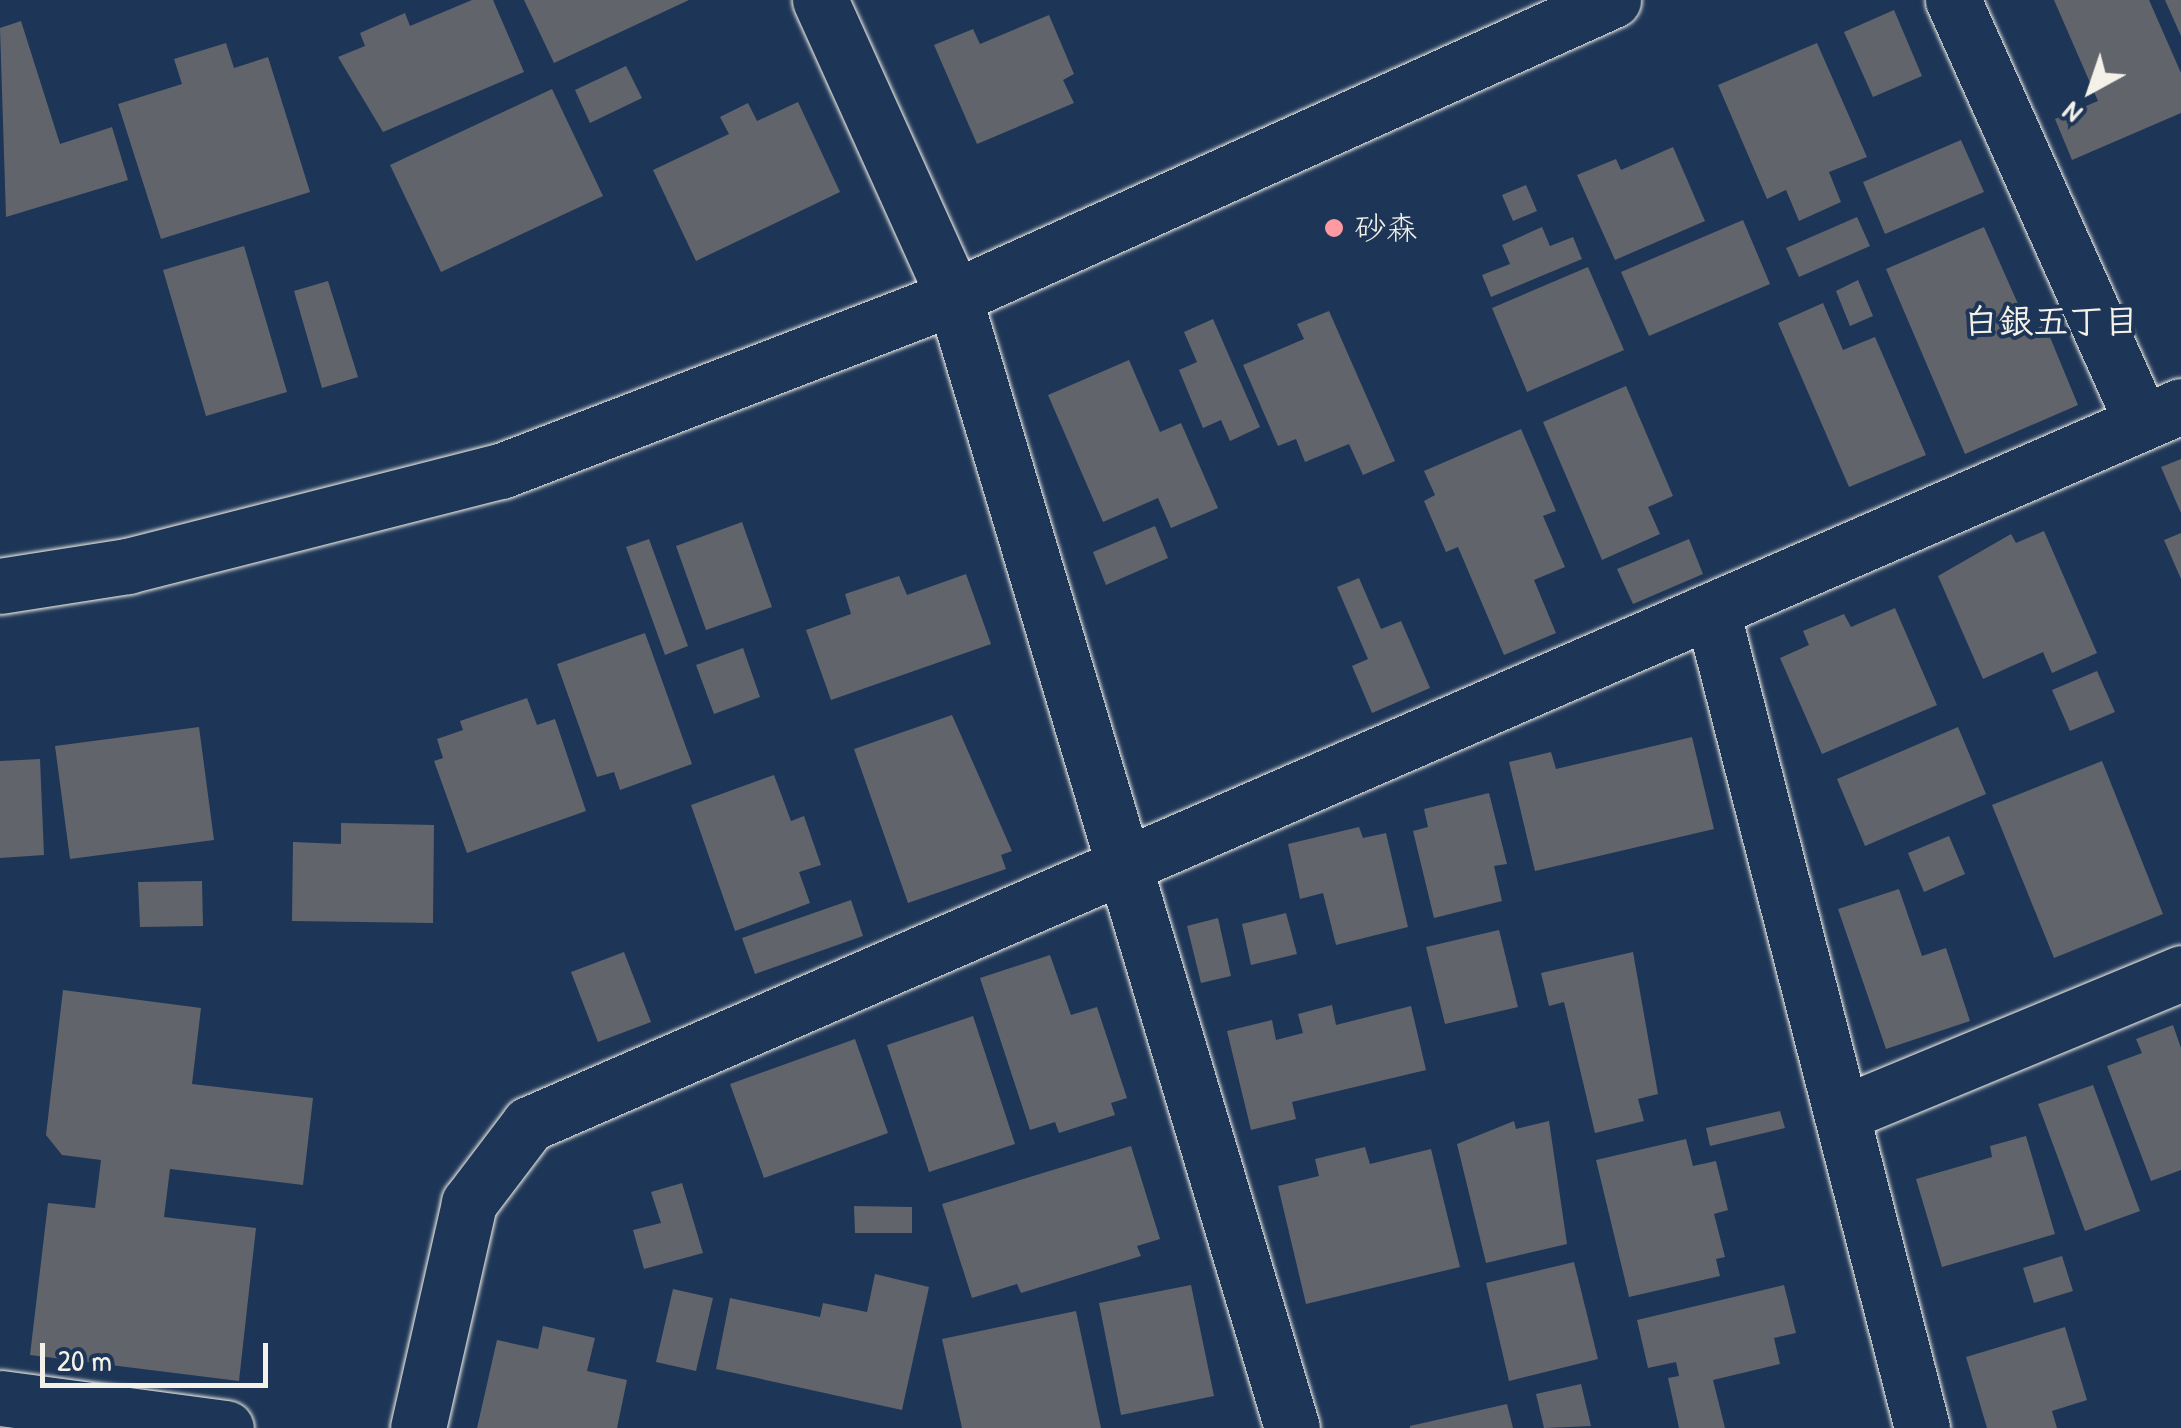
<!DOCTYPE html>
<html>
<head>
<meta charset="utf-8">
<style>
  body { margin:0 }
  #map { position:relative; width:2181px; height:1428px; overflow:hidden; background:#1d3557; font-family:"Patrick Hand","Klee One",sans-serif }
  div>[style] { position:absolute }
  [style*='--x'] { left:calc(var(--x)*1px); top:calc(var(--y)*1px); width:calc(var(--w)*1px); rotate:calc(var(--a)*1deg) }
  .building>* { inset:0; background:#62646c }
  .roads { filter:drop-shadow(0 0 2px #f4f1e8) drop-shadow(0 0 2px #f4f1e8) }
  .minor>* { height:55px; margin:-27.5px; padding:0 27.5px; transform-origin:27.5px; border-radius:27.5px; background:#1d3557 }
  .tertiary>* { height:55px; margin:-27.5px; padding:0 27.5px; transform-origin:27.5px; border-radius:27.5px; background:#1d3557 }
  .dots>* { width:28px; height:28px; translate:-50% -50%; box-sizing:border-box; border:5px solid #1d3557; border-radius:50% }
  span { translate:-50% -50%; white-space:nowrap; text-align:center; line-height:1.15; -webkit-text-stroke:8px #1d3557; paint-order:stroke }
  .poi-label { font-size:32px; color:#f4f1e8 }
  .left { translate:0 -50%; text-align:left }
  .neighbourhood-label { font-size:35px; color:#f4f1e8; font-weight:700 }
  .north { position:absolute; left:2041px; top:40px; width:100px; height:100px; -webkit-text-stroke:8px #1d3557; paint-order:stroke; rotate:220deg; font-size:28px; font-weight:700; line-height:40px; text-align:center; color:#f4f1e8 }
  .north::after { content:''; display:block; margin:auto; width:35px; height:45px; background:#f4f1e8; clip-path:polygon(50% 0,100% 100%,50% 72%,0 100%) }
  .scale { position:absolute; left:40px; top:1343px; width:228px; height:45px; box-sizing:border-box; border:5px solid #f4f1e8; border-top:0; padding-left:12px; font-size:30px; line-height:35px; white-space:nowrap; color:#f4f1e8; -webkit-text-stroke:8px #1d3557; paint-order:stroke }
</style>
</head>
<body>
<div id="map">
  <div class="building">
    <div style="clip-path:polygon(472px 0,493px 0,524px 72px,383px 132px,338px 57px,365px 46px,360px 33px,405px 13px,410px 26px)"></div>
    <div style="clip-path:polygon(524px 0,689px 0,554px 63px)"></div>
    <div style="clip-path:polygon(2054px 0,2149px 0,2181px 73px,2181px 113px,2072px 160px,2055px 119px,2098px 101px)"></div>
    <div style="clip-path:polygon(2165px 0,2181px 0,2181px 36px)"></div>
    <div style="clip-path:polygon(1894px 10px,1922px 76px,1873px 97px,1844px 32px)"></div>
    <div style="clip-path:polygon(1049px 15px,1074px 74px,1063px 80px,1074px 103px,977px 144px,934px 45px,973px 29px,980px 44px)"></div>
    <div style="clip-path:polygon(21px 21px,60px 144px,112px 127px,128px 180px,6px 217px,0 28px)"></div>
    <div style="clip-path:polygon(226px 43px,234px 68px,268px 57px,310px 192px,161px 239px,118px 104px,182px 84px,174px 59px)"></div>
    <div style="clip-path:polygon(1817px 43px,1867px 157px,1829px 172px,1841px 202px,1799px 221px,1786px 190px,1767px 199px,1718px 85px)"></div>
    <div style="clip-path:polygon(626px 66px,642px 98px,590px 123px,575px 90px)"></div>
    <div style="clip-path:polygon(552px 89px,603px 196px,441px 272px,390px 165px)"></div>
    <div style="clip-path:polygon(798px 102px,840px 192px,696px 261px,653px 170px,729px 134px,720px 117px,748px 103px,757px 121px)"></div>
    <div style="clip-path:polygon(1961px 140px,1984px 192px,1885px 234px,1863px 182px)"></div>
    <div style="clip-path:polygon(1673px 147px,1705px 221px,1615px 260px,1577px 175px,1616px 159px,1621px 170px)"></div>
    <div style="clip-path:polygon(1526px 185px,1537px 211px,1513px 221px,1502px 195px)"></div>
    <div style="clip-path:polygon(1857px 217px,1870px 246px,1799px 277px,1786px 248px)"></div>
    <div style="clip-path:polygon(1743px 220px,1770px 284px,1649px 336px,1621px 272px)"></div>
    <div style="clip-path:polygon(1542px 227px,1550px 246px,1573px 237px,1582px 259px,1491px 297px,1482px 275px,1510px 264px,1502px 245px)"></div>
    <div style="clip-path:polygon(1984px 227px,2030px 331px,2045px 325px,2078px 405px,1965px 454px,1886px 269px)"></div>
    <div style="clip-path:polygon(244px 246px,287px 392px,206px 416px,163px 270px)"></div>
    <div style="clip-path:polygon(1588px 267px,1624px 350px,1527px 392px,1492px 308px)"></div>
    <div style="clip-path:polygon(1858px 280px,1873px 316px,1850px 326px,1836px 291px)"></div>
    <div style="clip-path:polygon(328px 281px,358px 377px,322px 388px,294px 291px)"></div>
    <div style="clip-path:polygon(1823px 303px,1843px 350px,1875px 337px,1926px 455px,1849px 487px,1778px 323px)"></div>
    <div style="clip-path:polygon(1329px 311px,1395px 461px,1363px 475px,1349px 444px,1305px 462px,1296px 439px,1278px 446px,1243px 365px,1304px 339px,1297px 324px)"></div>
    <div style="clip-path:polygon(1213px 319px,1260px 427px,1230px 441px,1221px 420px,1203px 428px,1179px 370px,1197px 362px,1184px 332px)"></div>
    <div style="clip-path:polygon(1129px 360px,1160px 432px,1181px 423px,1218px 508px,1171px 528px,1158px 498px,1103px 522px,1048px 395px)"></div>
    <div style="clip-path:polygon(1626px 386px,1673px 496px,1648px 507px,1660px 534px,1602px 560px,1543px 422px)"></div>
    <div style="clip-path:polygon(1521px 429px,1556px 511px,1543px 516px,1565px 567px,1534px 580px,1556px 633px,1504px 655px,1458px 547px,1446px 552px,1424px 501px,1435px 495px,1424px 471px)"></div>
    <div style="clip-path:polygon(2181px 459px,2181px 513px,2161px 467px)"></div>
    <div style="clip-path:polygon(742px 522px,772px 607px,706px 630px,676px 546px)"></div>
    <div style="clip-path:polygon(1155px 526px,1168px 558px,1106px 585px,1093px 552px)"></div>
    <div style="clip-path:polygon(2044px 531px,2097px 653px,2052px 673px,2043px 652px,1983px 679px,1938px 576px,2011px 534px,2016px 543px)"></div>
    <div style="clip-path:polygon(2181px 533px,2181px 579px,2164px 540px)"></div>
    <div style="clip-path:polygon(649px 539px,688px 646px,665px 655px,626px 547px)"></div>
    <div style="clip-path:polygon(1689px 539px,1703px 574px,1633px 604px,1617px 569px)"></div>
    <div style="clip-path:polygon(966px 574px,991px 644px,831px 700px,806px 630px,851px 614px,845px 594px,899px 576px,907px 595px)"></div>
    <div style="clip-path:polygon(1359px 578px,1381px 629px,1401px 621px,1430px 688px,1372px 713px,1352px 666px,1368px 659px,1337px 587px)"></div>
    <div style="clip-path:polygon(1895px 608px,1937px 705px,1822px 754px,1780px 658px,1809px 645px,1803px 631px,1844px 614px,1851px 627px)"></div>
    <div style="clip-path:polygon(645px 633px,692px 764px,620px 790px,614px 772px,597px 777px,557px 664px)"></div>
    <div style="clip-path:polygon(743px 648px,760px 697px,714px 714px,696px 665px)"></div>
    <div style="clip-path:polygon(2097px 671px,2115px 712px,2070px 731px,2052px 690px)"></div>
    <div style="clip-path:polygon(527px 698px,537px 725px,555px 719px,586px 811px,467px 853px,434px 761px,443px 758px,437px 739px,463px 730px,460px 721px)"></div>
    <div style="clip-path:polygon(952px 715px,1012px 851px,1001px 855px,1006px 869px,908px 903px,854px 749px)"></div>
    <div style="clip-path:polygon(199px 727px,214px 840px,70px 859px,55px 746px)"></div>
    <div style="clip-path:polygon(1958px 727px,1986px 794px,1865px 846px,1837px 779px)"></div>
    <div style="clip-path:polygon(1692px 737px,1714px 829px,1535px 871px,1509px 762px,1551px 752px,1556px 769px)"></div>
    <div style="clip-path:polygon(40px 759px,44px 855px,0 858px,0 761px)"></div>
    <div style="clip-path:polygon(2102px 761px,2163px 914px,2054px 958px,1992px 805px)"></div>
    <div style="clip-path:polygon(774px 775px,791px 821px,804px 816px,821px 865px,799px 872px,810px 903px,735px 931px,691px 805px)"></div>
    <div style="clip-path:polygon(1489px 793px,1507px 864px,1494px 866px,1502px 901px,1434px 918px,1413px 831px,1428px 827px,1424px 809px)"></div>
    <div style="clip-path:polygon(341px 823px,434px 825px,433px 923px,292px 921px,293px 842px,341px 844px)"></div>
    <div style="clip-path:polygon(1359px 827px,1363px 838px,1386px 833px,1408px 927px,1336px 945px,1323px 893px,1300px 899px,1288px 844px)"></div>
    <div style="clip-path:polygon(1949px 836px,1965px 874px,1924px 892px,1908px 853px)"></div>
    <div style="clip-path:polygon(202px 881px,203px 926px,140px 927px,138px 882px)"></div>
    <div style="clip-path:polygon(1899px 889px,1922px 956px,1946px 948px,1970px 1021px,1886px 1049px,1838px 909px)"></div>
    <div style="clip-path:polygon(851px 900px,863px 936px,755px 974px,742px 938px)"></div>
    <div style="clip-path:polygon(1286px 913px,1297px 954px,1251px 965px,1242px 924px)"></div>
    <div style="clip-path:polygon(1218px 918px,1231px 976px,1201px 983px,1187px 926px)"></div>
    <div style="clip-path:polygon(1499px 930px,1518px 1007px,1445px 1024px,1426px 947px)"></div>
    <div style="clip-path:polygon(624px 952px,651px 1022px,598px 1042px,571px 972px)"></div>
    <div style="clip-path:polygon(1633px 952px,1658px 1094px,1638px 1099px,1644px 1121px,1595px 1133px,1564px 1002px,1549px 1006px,1541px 973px)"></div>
    <div style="clip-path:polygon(1050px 955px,1071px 1015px,1097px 1007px,1127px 1098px,1111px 1103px,1115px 1115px,1059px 1133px,1055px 1122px,1030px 1130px,980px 978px)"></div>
    <div style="clip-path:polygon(63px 990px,201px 1008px,192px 1084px,313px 1098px,303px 1185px,170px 1169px,164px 1217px,256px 1228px,239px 1381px,30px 1355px,48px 1203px,95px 1208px,101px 1160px,62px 1155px,46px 1135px)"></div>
    <div style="clip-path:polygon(1332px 1005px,1336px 1025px,1411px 1006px,1426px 1070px,1292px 1102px,1296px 1119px,1251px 1130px,1227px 1031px,1272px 1020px,1276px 1040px,1303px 1033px,1298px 1014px)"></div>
    <div style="clip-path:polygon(973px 1016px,1015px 1144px,929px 1172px,887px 1045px)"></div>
    <div style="clip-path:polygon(2173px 1025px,2181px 1048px,2181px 1170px,2151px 1181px,2107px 1066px,2142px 1053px,2136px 1039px)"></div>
    <div style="clip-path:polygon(855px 1039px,888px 1133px,764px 1178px,730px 1084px)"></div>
    <div style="clip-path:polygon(2093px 1085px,2140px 1211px,2085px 1231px,2038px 1104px)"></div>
    <div style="clip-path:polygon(1780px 1111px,1785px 1128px,1710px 1146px,1706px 1128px)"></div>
    <div style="clip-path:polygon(1514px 1121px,1516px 1129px,1549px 1121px,1567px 1244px,1486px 1263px,1457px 1144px)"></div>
    <div style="clip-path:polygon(2026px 1136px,2055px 1234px,1942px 1267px,1916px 1179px,1992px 1157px,1990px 1146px)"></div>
    <div style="clip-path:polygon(1686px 1139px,1693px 1166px,1716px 1161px,1728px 1210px,1714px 1214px,1725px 1257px,1716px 1259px,1720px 1276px,1629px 1297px,1596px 1160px)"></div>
    <div style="clip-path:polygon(1131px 1146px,1160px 1239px,1137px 1246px,1141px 1256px,1021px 1293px,1017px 1284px,972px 1298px,942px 1204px)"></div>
    <div style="clip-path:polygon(1365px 1147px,1370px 1164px,1431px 1149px,1460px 1267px,1306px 1304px,1278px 1186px,1319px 1176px,1315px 1159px)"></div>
    <div style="clip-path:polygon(682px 1183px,703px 1253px,644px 1269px,633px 1230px,661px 1223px,651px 1192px)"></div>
    <div style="clip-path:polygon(854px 1206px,912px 1207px,912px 1233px,855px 1233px)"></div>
    <div style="clip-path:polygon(2062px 1256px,2073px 1291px,2034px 1303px,2023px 1268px)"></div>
    <div style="clip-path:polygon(1574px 1262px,1598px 1359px,1509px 1381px,1486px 1283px)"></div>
    <div style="clip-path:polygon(875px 1274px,929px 1287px,902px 1410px,716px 1369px,730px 1298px,820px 1317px,823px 1303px,867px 1312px)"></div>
    <div style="clip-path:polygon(1191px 1285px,1214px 1396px,1121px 1415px,1099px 1303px)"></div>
    <div style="clip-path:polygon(1784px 1285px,1796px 1333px,1774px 1338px,1780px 1364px,1713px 1380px,1725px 1428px,1679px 1428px,1668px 1378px,1679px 1376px,1676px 1362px,1648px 1368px,1637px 1320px)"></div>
    <div style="clip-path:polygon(673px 1289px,713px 1298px,696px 1371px,656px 1362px)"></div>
    <div style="clip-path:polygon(1076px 1311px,1101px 1428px,962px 1428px,942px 1339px)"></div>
    <div style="clip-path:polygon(543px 1326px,595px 1338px,587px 1371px,627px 1380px,617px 1428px,477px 1428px,497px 1340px,538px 1349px)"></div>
    <div style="clip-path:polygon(2065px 1327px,2087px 1400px,2052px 1411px,2057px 1428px,1987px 1428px,1966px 1357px)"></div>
    <div style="clip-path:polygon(1581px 1384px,1591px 1426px,1544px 1428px,1536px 1394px)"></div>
    <div style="clip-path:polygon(1507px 1404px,1513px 1428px,1410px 1428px,1410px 1426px)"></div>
  </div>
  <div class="roads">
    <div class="minor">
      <div style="--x:1953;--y:0;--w:463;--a:65.9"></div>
      <div style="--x:954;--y:297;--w:1180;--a:73.36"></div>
      <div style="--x:1712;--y:611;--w:844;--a:75.58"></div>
      <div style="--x:1846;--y:1112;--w:363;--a:-22.5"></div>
      <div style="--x:0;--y:1398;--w:228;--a:7.6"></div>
      <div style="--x:418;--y:1428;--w:231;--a:-77.2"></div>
      <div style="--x:469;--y:1203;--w:99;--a:-52.8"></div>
      <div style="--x:529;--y:1124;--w:1801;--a:-23.49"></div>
    </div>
    <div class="tertiary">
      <div style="--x:820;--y:0;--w:326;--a:65.7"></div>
      <div style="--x:0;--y:586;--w:129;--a:-8.9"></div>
      <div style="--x:127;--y:566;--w:386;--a:-14.3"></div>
      <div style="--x:501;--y:471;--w:485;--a:-21"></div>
      <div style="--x:954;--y:297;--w:723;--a:-24.26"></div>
    </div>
  </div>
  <div class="dots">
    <div style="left:1334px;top:228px;background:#ff9aa2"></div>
  </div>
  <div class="poi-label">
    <span class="left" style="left:1354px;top:228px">砂森</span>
  </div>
  <div class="neighbourhood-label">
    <span style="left:2051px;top:321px">白銀五丁目</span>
  </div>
  <div class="north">N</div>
  <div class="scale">20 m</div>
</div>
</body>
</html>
